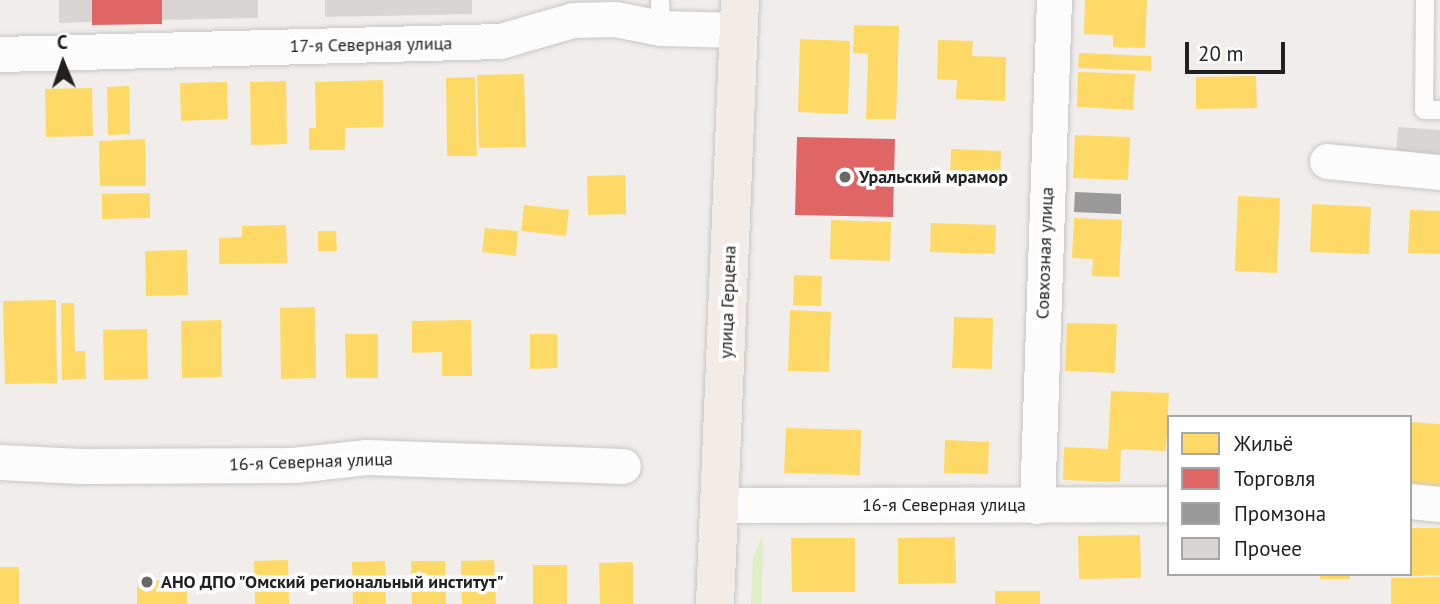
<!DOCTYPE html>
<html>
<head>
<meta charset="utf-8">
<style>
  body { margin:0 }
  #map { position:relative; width:1440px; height:604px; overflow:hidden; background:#f0edea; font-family:"PT Sans",sans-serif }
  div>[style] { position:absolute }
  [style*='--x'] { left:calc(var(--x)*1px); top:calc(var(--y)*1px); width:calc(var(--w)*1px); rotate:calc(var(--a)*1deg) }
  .grass>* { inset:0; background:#deefc7 }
  .homes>* { inset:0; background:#ffd966 }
  .shops>* { inset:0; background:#e06666 }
  .industry>* { inset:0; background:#999 }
  .building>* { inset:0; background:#d8d5d3 }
  .roads { filter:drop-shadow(0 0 2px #c8c7c6) drop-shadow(0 0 2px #c8c7c6) }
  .service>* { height:18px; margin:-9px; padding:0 9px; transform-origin:9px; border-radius:9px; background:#fdfcfc }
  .minor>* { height:35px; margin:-17.5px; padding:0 17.5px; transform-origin:17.5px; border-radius:17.5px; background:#fdfcfc }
  .primary>* { height:38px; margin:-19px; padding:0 19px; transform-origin:19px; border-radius:19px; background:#f3ece6 }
  .dots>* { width:19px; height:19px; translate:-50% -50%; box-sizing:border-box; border:4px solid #fff; border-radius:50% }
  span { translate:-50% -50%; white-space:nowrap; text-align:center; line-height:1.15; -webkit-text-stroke:7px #fff; paint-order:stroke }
  .street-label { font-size:18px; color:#212121 }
  .poi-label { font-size:18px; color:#212121; font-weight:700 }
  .left { translate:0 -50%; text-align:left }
  .legend { position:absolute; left:1167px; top:415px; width:245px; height:161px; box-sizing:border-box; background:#fff; border:2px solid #a6a6a6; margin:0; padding:9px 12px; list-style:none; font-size:21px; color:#212121 }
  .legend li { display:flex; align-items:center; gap:14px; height:35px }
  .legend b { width:35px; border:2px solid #a6a6a6 }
  .north { position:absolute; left:28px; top:28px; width:70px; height:70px; -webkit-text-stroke:5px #fff; paint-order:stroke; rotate:358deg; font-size:19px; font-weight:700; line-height:28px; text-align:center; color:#212121 }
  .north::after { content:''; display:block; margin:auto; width:24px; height:32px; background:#212121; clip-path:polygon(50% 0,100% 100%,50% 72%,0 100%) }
  .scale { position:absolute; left:1185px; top:42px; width:100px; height:32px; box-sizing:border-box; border:4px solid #212121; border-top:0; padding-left:9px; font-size:21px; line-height:24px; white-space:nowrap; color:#212121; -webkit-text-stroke:5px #fff; paint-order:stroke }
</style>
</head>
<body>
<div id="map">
  <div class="grass">
    <div style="clip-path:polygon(763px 535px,762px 604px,751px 604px,753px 557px)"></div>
  </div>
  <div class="homes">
    <div style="clip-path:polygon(1085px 0,1147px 0,1145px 48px,1113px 47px,1113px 35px,1084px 34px)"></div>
    <div style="clip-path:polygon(854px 25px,899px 26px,896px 119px,866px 119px,868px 54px,853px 53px)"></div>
    <div style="clip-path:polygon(800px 39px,850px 41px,848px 114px,798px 112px)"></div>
    <div style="clip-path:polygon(938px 40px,973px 41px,972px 56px,1006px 57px,1005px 101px,956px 99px,957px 80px,937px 79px)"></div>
    <div style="clip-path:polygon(1079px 53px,1151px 56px,1151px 71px,1078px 68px)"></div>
    <div style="clip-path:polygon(1078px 72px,1135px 74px,1133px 110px,1077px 107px)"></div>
    <div style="clip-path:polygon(524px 74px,526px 147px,479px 148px,477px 75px)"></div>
    <div style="clip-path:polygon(1256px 76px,1257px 108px,1196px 109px,1196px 77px)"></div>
    <div style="clip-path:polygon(475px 77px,477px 156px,447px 156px,446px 78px)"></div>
    <div style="clip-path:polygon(383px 80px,383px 127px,345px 128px,345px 150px,309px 150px,309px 128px,316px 128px,315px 82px)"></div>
    <div style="clip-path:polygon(286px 81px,287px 144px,251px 145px,250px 82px)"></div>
    <div style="clip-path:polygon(227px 82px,228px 119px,181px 121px,180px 83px)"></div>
    <div style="clip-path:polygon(129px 86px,130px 134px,108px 135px,107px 87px)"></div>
    <div style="clip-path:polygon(92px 88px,93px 136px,46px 137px,45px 89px)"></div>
    <div style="clip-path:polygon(1075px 135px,1130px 137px,1128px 180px,1073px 178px)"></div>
    <div style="clip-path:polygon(145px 139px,146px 186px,100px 186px,99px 141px)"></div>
    <div style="clip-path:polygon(951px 149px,1001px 151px,1000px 184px,950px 182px)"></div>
    <div style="clip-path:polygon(625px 175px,626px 214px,588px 215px,587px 176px)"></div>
    <div style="clip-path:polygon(150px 193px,150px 218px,102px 219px,102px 194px)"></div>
    <div style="clip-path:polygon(1238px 196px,1280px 198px,1277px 273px,1235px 271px)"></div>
    <div style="clip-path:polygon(1312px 204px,1371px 207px,1369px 254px,1310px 252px)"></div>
    <div style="clip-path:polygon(524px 205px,569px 210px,566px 236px,521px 231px)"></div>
    <div style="clip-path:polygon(1410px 210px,1440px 211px,1440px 254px,1408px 253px)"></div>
    <div style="clip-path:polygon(1074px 218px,1122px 220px,1119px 277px,1092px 276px,1093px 259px,1072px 258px)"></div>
    <div style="clip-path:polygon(831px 220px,891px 222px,890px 261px,830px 259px)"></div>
    <div style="clip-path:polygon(931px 223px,996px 225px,995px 254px,930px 252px)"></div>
    <div style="clip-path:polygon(286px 225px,287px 263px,219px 264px,219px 238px,242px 237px,242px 226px)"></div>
    <div style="clip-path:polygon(485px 228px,518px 231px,516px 256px,482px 252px)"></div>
    <div style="clip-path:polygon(318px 231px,336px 231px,337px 251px,318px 251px)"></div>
    <div style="clip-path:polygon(187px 250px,188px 295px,146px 296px,145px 251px)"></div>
    <div style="clip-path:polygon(794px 275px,822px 276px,821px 306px,793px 305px)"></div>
    <div style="clip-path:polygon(56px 300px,57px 383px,5px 384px,3px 301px)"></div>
    <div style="clip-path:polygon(61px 303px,74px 303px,75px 351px,85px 351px,86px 379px,62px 380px)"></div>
    <div style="clip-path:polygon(315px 307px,316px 378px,281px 379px,280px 308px)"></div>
    <div style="clip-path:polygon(790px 310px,831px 312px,829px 372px,788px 371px)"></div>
    <div style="clip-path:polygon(954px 317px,993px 318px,992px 369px,952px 368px)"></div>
    <div style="clip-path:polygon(221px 320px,222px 377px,182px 378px,181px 321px)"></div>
    <div style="clip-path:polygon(471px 320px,472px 376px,442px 376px,442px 352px,412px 353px,412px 321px)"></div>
    <div style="clip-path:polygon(1067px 323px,1117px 324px,1115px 373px,1065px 371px)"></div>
    <div style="clip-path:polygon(147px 329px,148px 379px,104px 380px,103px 330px)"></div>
    <div style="clip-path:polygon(345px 334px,378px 334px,378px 378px,346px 378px)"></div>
    <div style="clip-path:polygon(530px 334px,557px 334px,557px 368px,530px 369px)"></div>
    <div style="clip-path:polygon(1111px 391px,1169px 393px,1166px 451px,1121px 449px,1120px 482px,1063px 480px,1064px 447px,1108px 449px)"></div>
    <div style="clip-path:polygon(1410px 422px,1440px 424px,1440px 485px,1410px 484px)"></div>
    <div style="clip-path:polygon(786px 428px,861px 430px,860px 475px,784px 473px)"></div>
    <div style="clip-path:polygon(945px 440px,989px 442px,988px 474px,944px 473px)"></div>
    <div style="clip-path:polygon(1410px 528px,1440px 528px,1440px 575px,1410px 576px)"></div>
    <div style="clip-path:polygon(1140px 535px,1141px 578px,1079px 579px,1078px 536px)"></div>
    <div style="clip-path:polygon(955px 537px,956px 583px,898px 584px,898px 538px)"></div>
    <div style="clip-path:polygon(791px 538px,855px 538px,855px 592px,792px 592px)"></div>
    <div style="clip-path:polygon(288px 560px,289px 604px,255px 604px,254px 561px)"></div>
    <div style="clip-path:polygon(494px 560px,496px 604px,462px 604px,461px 561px)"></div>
    <div style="clip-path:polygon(385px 561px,386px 604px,353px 604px,352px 562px)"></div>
    <div style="clip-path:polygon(411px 561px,445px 561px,446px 604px,412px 604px)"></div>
    <div style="clip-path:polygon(633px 562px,633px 604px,600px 604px,599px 563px)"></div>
    <div style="clip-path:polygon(533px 565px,567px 565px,567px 604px,533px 604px)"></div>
    <div style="clip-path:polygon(0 567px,19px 567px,19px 604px,0 604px)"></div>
    <div style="clip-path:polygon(1320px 574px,1350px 574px,1350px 579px,1320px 579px)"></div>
    <div style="clip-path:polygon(1440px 577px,1440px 604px,1391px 604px,1391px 578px)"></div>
    <div style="clip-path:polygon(187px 580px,187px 604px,137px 604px,137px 581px)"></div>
    <div style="clip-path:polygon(995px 591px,1040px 591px,1040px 604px,995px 604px)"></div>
  </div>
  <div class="shops">
    <div style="clip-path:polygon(92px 0,162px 0,162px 24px,92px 25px)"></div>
    <div style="clip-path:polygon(797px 137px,895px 139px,893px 217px,795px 215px)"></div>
  </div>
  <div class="industry">
    <div style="clip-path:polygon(1075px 192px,1121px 194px,1121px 214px,1074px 212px)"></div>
  </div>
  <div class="building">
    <div style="clip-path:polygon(59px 0,92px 0,92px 22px,59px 23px)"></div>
    <div style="clip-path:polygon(162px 0,258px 0,258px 18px,162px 20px)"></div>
    <div style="clip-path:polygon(325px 0,472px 0,472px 14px,325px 17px)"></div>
    <div style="clip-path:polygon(1398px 127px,1440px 130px,1440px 156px,1396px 153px)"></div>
  </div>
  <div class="roads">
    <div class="service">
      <div style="--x:660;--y:0;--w:28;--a:88"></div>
      <div style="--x:1425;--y:0;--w:110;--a:90.5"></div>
      <div style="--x:1424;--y:110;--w:16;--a:0"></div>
    </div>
    <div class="minor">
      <div style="--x:0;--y:54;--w:500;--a:-1.49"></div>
      <div style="--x:500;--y:41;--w:76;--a:-16"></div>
      <div style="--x:573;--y:20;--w:42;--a:-1.4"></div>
      <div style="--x:615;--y:19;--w:47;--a:11.1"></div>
      <div style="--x:661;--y:28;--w:77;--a:1.5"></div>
      <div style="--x:1327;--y:161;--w:114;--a:5.6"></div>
      <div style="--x:0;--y:462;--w:80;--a:2.9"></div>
      <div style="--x:80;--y:466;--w:214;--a:-0.3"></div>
      <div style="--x:294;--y:465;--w:73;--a:-6.3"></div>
      <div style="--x:367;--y:457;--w:256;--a:2"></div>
      <div style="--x:1410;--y:501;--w:30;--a:6"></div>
      <div style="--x:719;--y:505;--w:450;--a:-0.1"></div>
      <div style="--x:1037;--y:506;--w:506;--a:-88.08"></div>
    </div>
    <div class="primary">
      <div style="--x:715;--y:604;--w:605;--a:-87.63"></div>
    </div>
  </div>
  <div class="dots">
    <div style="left:845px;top:177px;background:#696867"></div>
    <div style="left:147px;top:582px;background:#696867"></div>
  </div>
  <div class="street-label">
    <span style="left:371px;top:45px;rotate:-1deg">17-я Северная улица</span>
    <span style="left:1045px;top:253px;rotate:-88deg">Совхозная улица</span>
    <span style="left:728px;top:302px;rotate:-88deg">улица Герцена</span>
    <span style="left:311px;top:462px;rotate:-2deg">16-я Северная улица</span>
    <span style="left:944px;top:505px">16-я Северная улица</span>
  </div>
  <div class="poi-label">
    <span class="left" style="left:859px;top:177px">Уральский мрамор</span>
    <span class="left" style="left:161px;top:582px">АНО ДПО "Омский региональный институт"</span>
  </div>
  <ul class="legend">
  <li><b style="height:19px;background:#ffd966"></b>Жильё</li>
  <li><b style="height:19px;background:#e06666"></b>Торговля</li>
  <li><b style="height:19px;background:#999"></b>Промзона</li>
  <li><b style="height:19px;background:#d8d5d3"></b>Прочее</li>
  </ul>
  <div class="north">С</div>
  <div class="scale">20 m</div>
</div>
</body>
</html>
